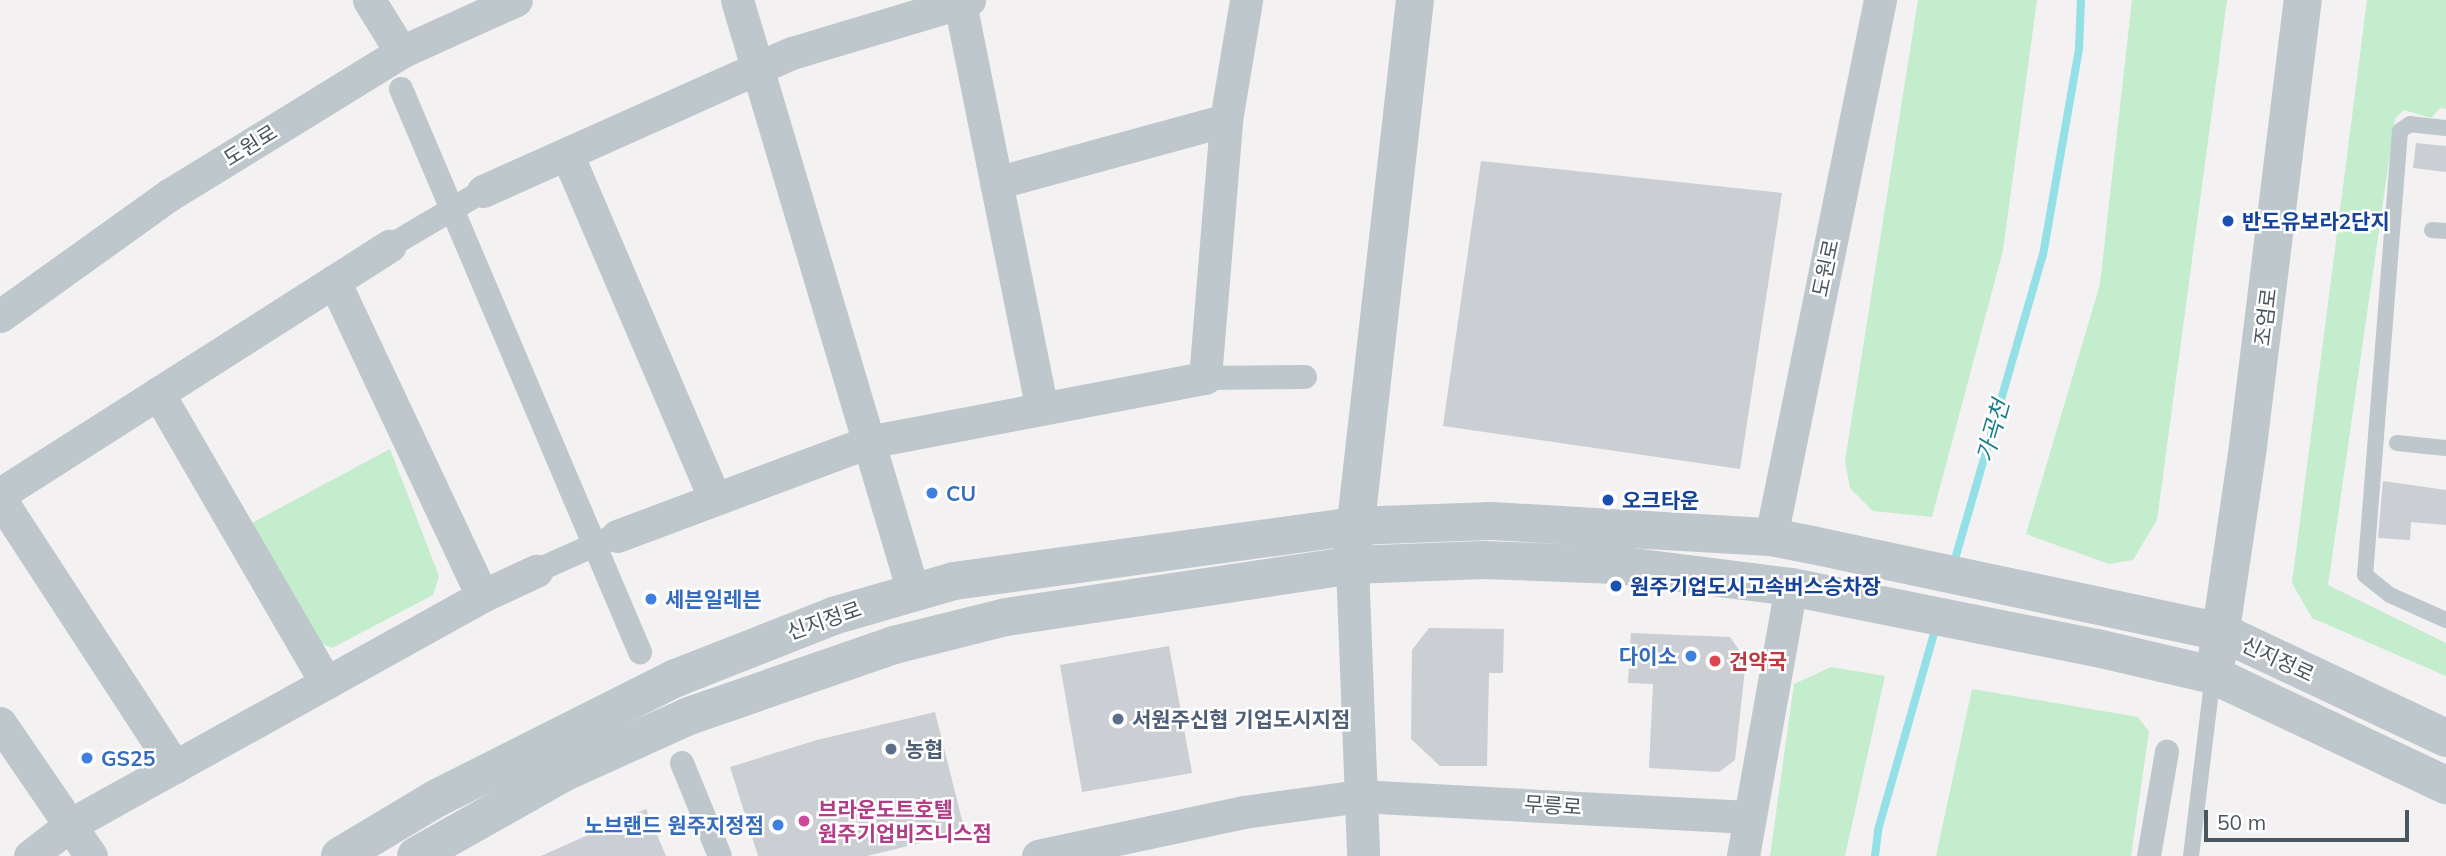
<!DOCTYPE html>
<html>
<head>
<meta charset="utf-8">
<style>
  body { margin:0 }
  #map { position:relative; width:2446px; height:856px; overflow:hidden; background:#f3f1f1; font-family:Mulish,"Noto Sans KR",sans-serif }
  div>[style] { position:absolute }
  [style*='--x'] { left:calc(var(--x)*1px); top:calc(var(--y)*1px); width:calc(var(--w)*1px); rotate:calc(var(--a)*1deg) }
  .green>* { inset:0; background:#c3edcd }
  .stream>* { height:8px; margin:-4px; padding:0 4px; transform-origin:4px; border-radius:4px; background:#93e0e7 }
  .building>* { inset:0; background:#cbced3 }
  .service>* { height:16px; margin:-8px; padding:0 8px; transform-origin:8px; border-radius:8px; background:#bdc7cc }
  .pedestrian>* { height:24px; margin:-12px; padding:0 12px; transform-origin:12px; border-radius:12px; background:#bdc7cc }
  .minor>* { height:33px; margin:-16.5px; padding:0 16.5px; transform-origin:16.5px; border-radius:16.5px; background:#bdc7cc }
  .tertiary>* { height:38px; margin:-19px; padding:0 19px; transform-origin:19px; border-radius:19px; background:#bdc7cc }
  .dots>* { width:19px; height:19px; translate:-50% -50%; box-sizing:border-box; border:4px solid #fff; border-radius:50% }
  span { translate:-50% -50%; white-space:nowrap; text-align:center; line-height:1.15; -webkit-text-stroke:5px #fff; paint-order:stroke }
  .street-label { font-size:21px; color:#4a565d }
  .transit-label { font-size:21px; color:#164399; font-weight:700 }
  .left { translate:0 -50%; text-align:left }
  .shop-label { font-size:21px; color:#366cbe; font-weight:700 }
  .right { translate:-100% -50%; text-align:right }
  .health-label { font-size:21px; color:#be3a42; font-weight:700 }
  .service-label { font-size:21px; color:#4e5e75; font-weight:700 }
  .hotel-label { font-size:21px; color:#b23c85; font-weight:700 }
  .water-label { font-size:23px; color:#157e87; font-style:italic }
  .scale { position:absolute; left:2204px; top:810px; width:205px; height:32px; box-sizing:border-box; border:4px solid #4a565d; border-top:0; padding-left:9px; font-size:21px; line-height:24px; white-space:nowrap; color:#4a565d; -webkit-text-stroke:5px #fff; paint-order:stroke }
</style>
</head>
<body>
<div id="map">
  <div class="green">
    <div style="clip-path:polygon(1918px 0,2037px 0,2003px 250px,1932px 517px,1873px 511px,1850px 488px,1845px 461px)"></div>
    <div style="clip-path:polygon(2132px 0,2227px 0,2157px 520px,2133px 560px,2109px 564px,2026px 534px,2100px 284px)"></div>
    <div style="clip-path:polygon(2367px 0,2446px 0,2446px 109px,2440px 108px,2431px 118px,2404px 110px,2395px 119px,2328px 585px,2446px 643px,2446px 676px,2312px 618px,2292px 583px)"></div>
    <div style="clip-path:polygon(390px 449px,439px 576px,433px 595px,332px 648px,315px 641px,250px 524px)"></div>
    <div style="clip-path:polygon(1831px 667px,1885px 676px,1845px 856px,1770px 856px,1794px 684px)"></div>
    <div style="clip-path:polygon(1972px 689px,2138px 717px,2149px 732px,2131px 856px,1936px 856px)"></div>
  </div>
  <div class="stream">
    <div style="--x:1953;--y:566;--w:324;--a:-73.9"></div>
    <div style="--x:2043;--y:255;--w:210;--a:-80.1"></div>
    <div style="--x:2079;--y:48;--w:48;--a:-87.6"></div>
    <div style="--x:1875;--y:856;--w:26;--a:-83"></div>
    <div style="--x:1878;--y:830;--w:212;--a:-74.1"></div>
  </div>
  <div class="building">
    <div style="clip-path:polygon(2416px 143px,2446px 146px,2446px 172px,2413px 168px)"></div>
    <div style="clip-path:polygon(1481px 161px,1782px 193px,1740px 469px,1443px 426px)"></div>
    <div style="clip-path:polygon(2383px 481px,2446px 490px,2446px 525px,2411px 522px,2410px 540px,2378px 538px)"></div>
    <div style="clip-path:polygon(1429px 628px,1504px 629px,1503px 673px,1489px 673px,1487px 766px,1440px 766px,1411px 739px,1412px 650px)"></div>
    <div style="clip-path:polygon(1631px 633px,1730px 637px,1746px 660px,1735px 760px,1719px 772px,1649px 768px,1653px 684px,1628px 683px)"></div>
    <div style="clip-path:polygon(1169px 646px,1192px 773px,1082px 792px,1060px 665px)"></div>
    <div style="clip-path:polygon(935px 712px,965px 832px,867px 856px,758px 856px,730px 767px,817px 740px)"></div>
    <div style="clip-path:polygon(646px 809px,666px 856px,541px 856px)"></div>
  </div>
  <div class="service">
    <div style="--x:2446;--y:128;--w:36;--a:-174"></div>
    <div style="--x:2410;--y:124;--w:12;--a:145"></div>
    <div style="--x:2400;--y:131;--w:445;--a:94.5"></div>
    <div style="--x:2365;--y:575;--w:32;--a:39"></div>
    <div style="--x:2390;--y:595;--w:61;--a:24.1"></div>
    <div style="--x:2432;--y:230;--w:14;--a:4"></div>
    <div style="--x:2397;--y:443;--w:49;--a:5.8"></div>
    <div style="--x:2191;--y:856;--w:182;--a:-83.1"></div>
  </div>
  <div class="pedestrian">
    <div style="--x:401;--y:89;--w:612;--a:67"></div>
    <div style="--x:390;--y:246;--w:108;--a:-30.6"></div>
    <div style="--x:1205;--y:378;--w:100;--a:-0.6"></div>
    <div style="--x:536;--y:571;--w:81;--a:-24"></div>
    <div style="--x:682;--y:763;--w:100;--a:67.8"></div>
    <div style="--x:2149;--y:856;--w:106;--a:-80.2"></div>
  </div>
  <div class="minor">
    <div style="--x:369;--y:0;--w:61;--a:58.4"></div>
    <div style="--x:737;--y:0;--w:617;--a:73.42"></div>
    <div style="--x:960;--y:3;--w:413;--a:78.6"></div>
    <div style="--x:567;--y:154;--w:375;--a:66.8"></div>
    <div style="--x:996;--y:183;--w:238;--a:-15.3"></div>
    <div style="--x:483;--y:191;--w:338;--a:-24.1"></div>
    <div style="--x:792;--y:53;--w:185;--a:-16.7"></div>
    <div style="--x:334;--y:281;--w:348;--a:64.8"></div>
    <div style="--x:0;--y:316;--w:208;--a:-35.6"></div>
    <div style="--x:169;--y:195;--w:273;--a:-31.6"></div>
    <div style="--x:401;--y:52;--w:126;--a:-24.3"></div>
    <div style="--x:158;--y:393;--w:335;--a:59.9"></div>
    <div style="--x:0;--y:494;--w:462;--a:-32.5"></div>
    <div style="--x:0;--y:499;--w:320;--a:56.9"></div>
    <div style="--x:617;--y:536;--w:268;--a:-20.5"></div>
    <div style="--x:868;--y:442;--w:343;--a:-10.8"></div>
    <div style="--x:1205;--y:378;--w:259;--a:-85.3"></div>
    <div style="--x:1226;--y:120;--w:122;--a:-80.5"></div>
    <div style="--x:1771;--y:537;--w:548;--a:-78.53"></div>
    <div style="--x:1352;--y:565;--w:291;--a:87.8"></div>
    <div style="--x:0;--y:723;--w:161;--a:55.6"></div>
    <div style="--x:30;--y:856;--w:51;--a:-37.8"></div>
    <div style="--x:70;--y:825;--w:47;--a:-29.3"></div>
    <div style="--x:111;--y:802;--w:424;--a:-29"></div>
    <div style="--x:482;--y:596;--w:60;--a:-24.8"></div>
    <div style="--x:1038;--y:856;--w:211;--a:-12.1"></div>
    <div style="--x:1244;--y:812;--w:116;--a:-7.9"></div>
    <div style="--x:1359;--y:796;--w:390;--a:3.1"></div>
    <div style="--x:1743;--y:856;--w:273;--a:-79.9"></div>
  </div>
  <div class="tertiary">
    <div style="--x:1353;--y:549;--w:552;--a:-83.56"></div>
    <div style="--x:2217;--y:657;--w:213;--a:-81.6"></div>
    <div style="--x:2248;--y:446;--w:449;--a:-83"></div>
    <div style="--x:340;--y:856;--w:113;--a:-30.9"></div>
    <div style="--x:437;--y:798;--w:267;--a:-26.7"></div>
    <div style="--x:676;--y:678;--w:169;--a:-21.5"></div>
    <div style="--x:833;--y:616;--w:126;--a:-16.1"></div>
    <div style="--x:954;--y:581;--w:404;--a:-7.8"></div>
    <div style="--x:1354;--y:526;--w:137;--a:-2.1"></div>
    <div style="--x:1491;--y:521;--w:280;--a:3.3"></div>
    <div style="--x:1771;--y:537;--w:42;--a:11"></div>
    <div style="--x:1812;--y:545;--w:418;--a:12"></div>
    <div style="--x:2221;--y:632;--w:249;--a:25.2"></div>
    <div style="--x:416;--y:856;--w:171;--a:-29.4"></div>
    <div style="--x:565;--y:772;--w:136;--a:-24.3"></div>
    <div style="--x:689;--y:716;--w:217;--a:-19.1"></div>
    <div style="--x:894;--y:645;--w:115;--a:-14"></div>
    <div style="--x:1006;--y:617;--w:350;--a:-8.5"></div>
    <div style="--x:1352;--y:565;--w:131;--a:-2.2"></div>
    <div style="--x:1483;--y:560;--w:134;--a:2.1"></div>
    <div style="--x:1617;--y:565;--w:175;--a:7.2"></div>
    <div style="--x:1791;--y:587;--w:312;--a:11.3"></div>
    <div style="--x:2097;--y:648;--w:119;--a:13.1"></div>
    <div style="--x:2213;--y:675;--w:258;--a:25.3"></div>
  </div>
  <div class="dots">
    <div style="left:2228px;top:221px;background:#1a4fb4"></div>
    <div style="left:932px;top:493px;background:#3f7fe0"></div>
    <div style="left:1608px;top:500px;background:#1a4fb4"></div>
    <div style="left:1616px;top:586px;background:#1a4fb4"></div>
    <div style="left:651px;top:599px;background:#3f7fe0"></div>
    <div style="left:1691px;top:656px;background:#3f7fe0"></div>
    <div style="left:1715px;top:661px;background:#e0444e"></div>
    <div style="left:1118px;top:719px;background:#5c6f8a"></div>
    <div style="left:891px;top:749px;background:#5c6f8a"></div>
    <div style="left:87px;top:758px;background:#3f7fe0"></div>
    <div style="left:804px;top:821px;background:#d1479c"></div>
    <div style="left:778px;top:825px;background:#3f7fe0"></div>
  </div>
  <div class="street-label">
    <span style="left:250px;top:145px;rotate:-32deg">도원로</span>
    <span style="left:1825px;top:268px;rotate:-78deg">도원로</span>
    <span style="left:2265px;top:317px;rotate:-83deg">조엄로</span>
    <span style="left:824px;top:620px;rotate:-19deg">신지정로</span>
    <span style="left:2278px;top:659px;rotate:25deg">신지정로</span>
    <span style="left:1553px;top:805px;rotate:4deg">무릉로</span>
  </div>
  <div class="transit-label">
    <span class="left" style="left:2242px;top:221px">반도유보라2단지</span>
    <span class="left" style="left:1622px;top:500px">오크타운</span>
    <span class="left" style="left:1630px;top:586px">원주기업도시고속버스승차장</span>
  </div>
  <div class="shop-label">
    <span class="left" style="left:946px;top:493px">CU</span>
    <span class="left" style="left:665px;top:599px">세븐일레븐</span>
    <span class="right" style="left:1677px;top:656px">다이소</span>
    <span class="left" style="left:101px;top:758px">GS25</span>
    <span class="right" style="left:764px;top:825px">노브랜드 원주지정점</span>
  </div>
  <div class="health-label">
    <span class="left" style="left:1729px;top:661px">건약국</span>
  </div>
  <div class="service-label">
    <span class="left" style="left:1132px;top:719px">서원주신협 기업도시지점</span>
    <span class="left" style="left:905px;top:749px">농협</span>
  </div>
  <div class="hotel-label">
    <span class="left" style="left:818px;top:821px">브라운도트호텔<br>원주기업비즈니스점</span>
  </div>
  <div class="water-label">
    <span style="left:1993px;top:431px;rotate:-74deg">가곡천</span>
  </div>
  <div class="scale">50 m</div>
</div>
</body>
</html>
